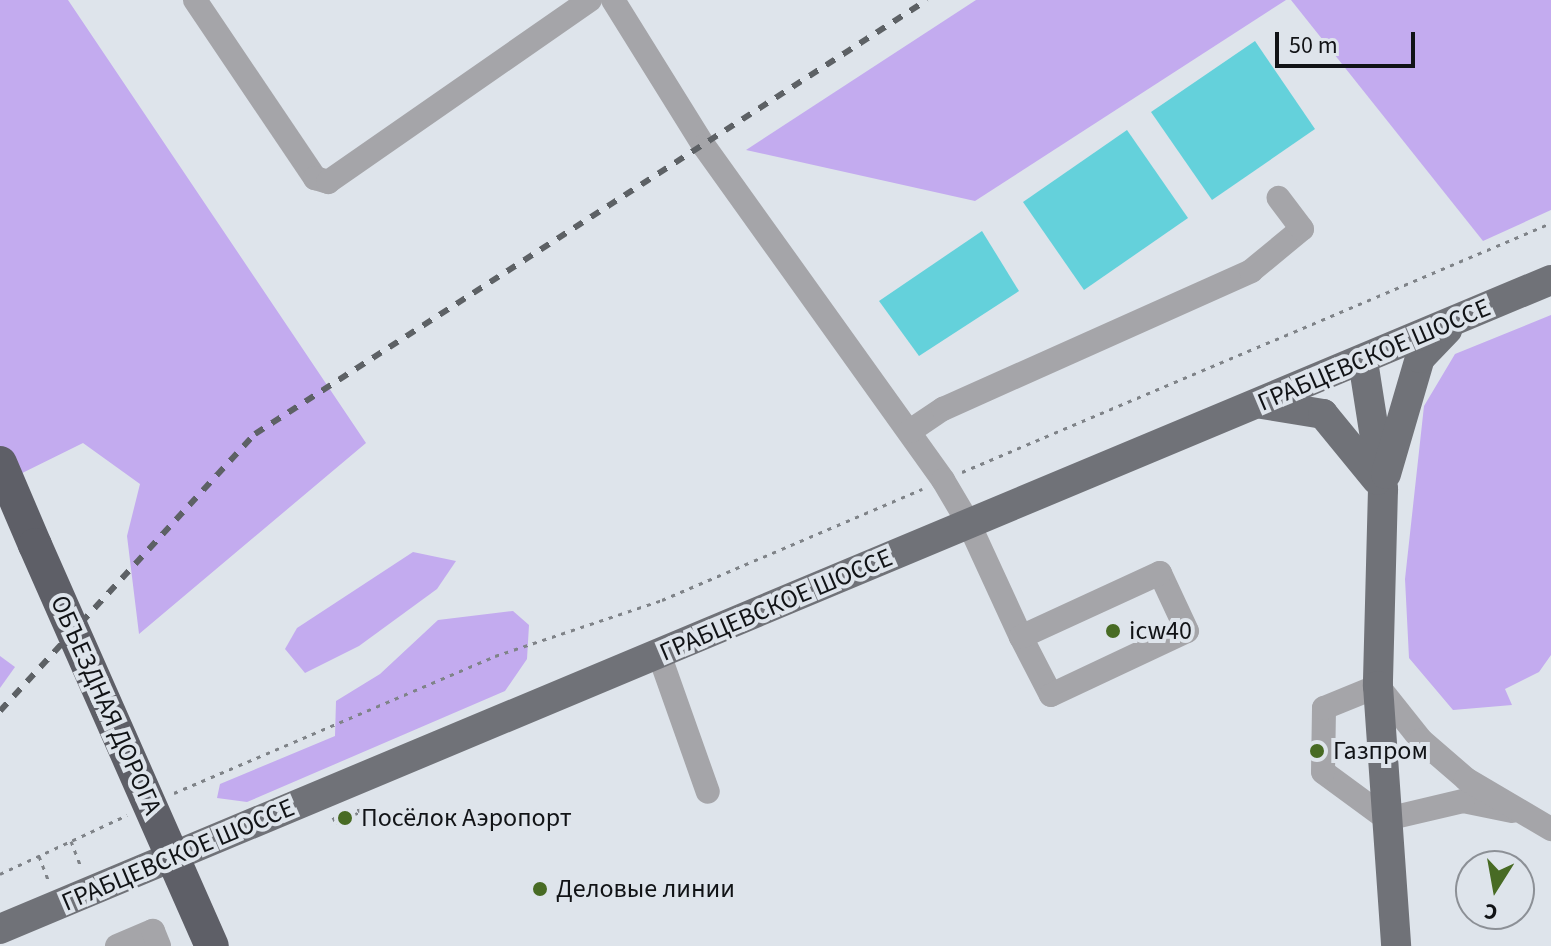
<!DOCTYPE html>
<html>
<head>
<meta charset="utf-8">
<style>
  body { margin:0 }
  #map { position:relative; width:1551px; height:946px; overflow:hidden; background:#dee4eb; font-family:"Source Sans 3",sans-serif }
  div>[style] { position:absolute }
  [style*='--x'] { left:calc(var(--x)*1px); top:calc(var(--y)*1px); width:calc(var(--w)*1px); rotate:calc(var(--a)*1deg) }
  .green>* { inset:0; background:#c3abef }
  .water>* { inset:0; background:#64d1db }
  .path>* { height:3px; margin-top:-1.5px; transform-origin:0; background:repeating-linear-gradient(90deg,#7f8388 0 4px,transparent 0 10px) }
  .minor>* { height:24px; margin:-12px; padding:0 12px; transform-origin:12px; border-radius:12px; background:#a5a5a9 }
  .major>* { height:30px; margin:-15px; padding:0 15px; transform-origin:15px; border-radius:15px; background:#707278 }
  .highway>* { height:34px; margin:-17px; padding:0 17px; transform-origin:17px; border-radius:17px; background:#5e5f67 }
  .rail>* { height:6px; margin-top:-3px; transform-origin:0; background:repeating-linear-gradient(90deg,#5d6165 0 10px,transparent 0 20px) }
  .highway-bridge>* { height:34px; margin:-17px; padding:0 17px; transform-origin:17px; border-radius:17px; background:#5e5f67 }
  .dots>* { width:22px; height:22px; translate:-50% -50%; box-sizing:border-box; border:4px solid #dee4eb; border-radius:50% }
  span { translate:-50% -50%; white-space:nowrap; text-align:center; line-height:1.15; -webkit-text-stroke:8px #dee4eb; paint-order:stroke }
  .street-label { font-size:26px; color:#111316 }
  .poi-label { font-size:26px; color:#111316 }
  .left { translate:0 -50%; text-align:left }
  .north { position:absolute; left:1455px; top:850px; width:80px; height:80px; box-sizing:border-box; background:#dee4eb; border:2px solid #8c9096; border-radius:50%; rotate:191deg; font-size:22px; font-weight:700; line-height:32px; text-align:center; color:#111316 }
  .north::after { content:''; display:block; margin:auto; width:28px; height:36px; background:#486b24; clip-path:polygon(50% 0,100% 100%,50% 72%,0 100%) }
  .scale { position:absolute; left:1275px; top:32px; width:140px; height:36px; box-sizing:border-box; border:4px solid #111316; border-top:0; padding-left:10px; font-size:24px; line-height:28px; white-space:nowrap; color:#111316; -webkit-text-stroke:6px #dee4eb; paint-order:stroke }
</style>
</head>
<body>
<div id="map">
  <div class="green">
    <div style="clip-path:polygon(0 0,68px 0,366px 443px,139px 634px,127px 536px,140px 484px,83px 443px,0 484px)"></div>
    <div style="clip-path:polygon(976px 0,1286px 0,975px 201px,746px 150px)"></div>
    <div style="clip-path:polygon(1291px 0,1551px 0,1551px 210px,1483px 241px)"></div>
    <div style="clip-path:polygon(1551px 315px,1551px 655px,1539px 672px,1505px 689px,1512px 705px,1453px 710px,1409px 658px,1405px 579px,1424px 406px,1455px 354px)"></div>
    <div style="clip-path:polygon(413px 552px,456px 561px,437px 589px,359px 646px,305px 673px,285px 649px,297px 628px)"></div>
    <div style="clip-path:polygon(513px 611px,529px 625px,527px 659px,505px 691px,247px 802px,217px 798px,220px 784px,335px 736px,336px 701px,380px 674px,438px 620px)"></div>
    <div style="clip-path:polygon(0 656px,15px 667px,0 688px)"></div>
  </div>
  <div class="water">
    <div style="clip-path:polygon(1255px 41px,1315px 129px,1212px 200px,1151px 112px)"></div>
    <div style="clip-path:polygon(1127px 130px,1188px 218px,1084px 290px,1023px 202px)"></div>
    <div style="clip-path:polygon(982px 231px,1019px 291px,919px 356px,879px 301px)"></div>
  </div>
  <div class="path">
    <div style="--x:962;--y:472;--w:639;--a:-22.92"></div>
    <div style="--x:174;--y:793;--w:349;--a:-23.1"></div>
    <div style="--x:495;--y:656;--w:176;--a:-18.5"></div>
    <div style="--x:662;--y:600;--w:283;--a:-23.1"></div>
    <div style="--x:333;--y:817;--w:7;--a:63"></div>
    <div style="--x:336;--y:823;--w:26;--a:-25"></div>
    <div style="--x:360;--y:812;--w:8;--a:-120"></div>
    <div style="--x:71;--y:841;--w:28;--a:69"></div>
    <div style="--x:39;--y:856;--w:28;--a:69"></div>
    <div style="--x:0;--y:874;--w:140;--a:-24.9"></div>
  </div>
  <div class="minor">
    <div style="--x:195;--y:0;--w:215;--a:56"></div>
    <div style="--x:315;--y:178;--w:14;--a:17"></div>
    <div style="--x:328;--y:182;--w:319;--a:-34.8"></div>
    <div style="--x:613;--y:0;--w:172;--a:58.1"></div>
    <div style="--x:704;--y:146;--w:411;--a:54.4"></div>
    <div style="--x:943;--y:480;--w:51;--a:59.4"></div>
    <div style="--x:969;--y:524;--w:124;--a:65.3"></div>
    <div style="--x:1021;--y:637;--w:65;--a:62.7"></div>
    <div style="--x:1051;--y:695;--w:150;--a:-25.2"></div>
    <div style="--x:1187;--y:631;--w:64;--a:-115"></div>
    <div style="--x:1160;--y:573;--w:153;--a:155.3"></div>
    <div style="--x:910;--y:431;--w:40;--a:-34"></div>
    <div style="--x:943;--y:409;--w:338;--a:-24.1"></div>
    <div style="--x:1251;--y:271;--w:66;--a:-39.5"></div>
    <div style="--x:1302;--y:229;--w:39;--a:-127"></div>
    <div style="--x:659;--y:654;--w:146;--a:70.5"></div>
    <div style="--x:1512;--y:811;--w:50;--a:-168.5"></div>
    <div style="--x:1463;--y:801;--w:78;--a:166.7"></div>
    <div style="--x:1387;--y:819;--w:79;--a:-143.7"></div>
    <div style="--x:1323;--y:772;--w:64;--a:-89.1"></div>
    <div style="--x:1324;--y:708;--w:58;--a:-22.2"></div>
    <div style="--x:1378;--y:686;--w:69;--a:51.5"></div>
    <div style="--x:1421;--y:740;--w:60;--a:40.9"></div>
    <div style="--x:1466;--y:779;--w:99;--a:30.5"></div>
    <div style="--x:117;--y:946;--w:39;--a:-23"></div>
    <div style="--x:153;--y:931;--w:16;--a:68"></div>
  </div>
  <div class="major">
    <div style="--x:1363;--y:361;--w:130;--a:81.1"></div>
    <div style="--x:1383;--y:489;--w:197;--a:91.5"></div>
    <div style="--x:1378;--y:686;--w:261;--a:86"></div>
    <div style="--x:1262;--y:404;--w:62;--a:9.3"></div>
    <div style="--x:1323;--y:414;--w:85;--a:50.7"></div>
    <div style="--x:1386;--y:474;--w:121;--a:-73.7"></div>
    <div style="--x:1420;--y:358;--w:39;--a:-46"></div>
    <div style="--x:0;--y:929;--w:1681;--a:-22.71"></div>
  </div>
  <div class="highway">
    <div style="--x:0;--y:463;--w:89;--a:66.9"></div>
  </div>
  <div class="rail">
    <div style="--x:0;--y:711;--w:377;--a:-47.4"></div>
    <div style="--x:255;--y:434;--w:800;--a:-32.86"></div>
  </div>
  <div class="highway-bridge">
    <div style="--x:35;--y:545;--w:438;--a:66.2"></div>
  </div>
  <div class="dots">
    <div style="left:1113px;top:631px;background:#486b24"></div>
    <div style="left:1317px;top:751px;background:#486b24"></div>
    <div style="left:345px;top:818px;background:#486b24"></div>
    <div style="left:540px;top:889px;background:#486b24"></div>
  </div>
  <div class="street-label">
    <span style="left:1374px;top:355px;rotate:-23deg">ГРАБЦЕВСКОЕ ШОССЕ</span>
    <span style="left:776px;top:605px;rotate:-23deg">ГРАБЦЕВСКОЕ ШОССЕ</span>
    <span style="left:106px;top:705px;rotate:66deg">ОБЪЕЗДНАЯ ДОРОГА</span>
    <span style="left:178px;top:855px;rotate:-23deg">ГРАБЦЕВСКОЕ ШОССЕ</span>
  </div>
  <div class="poi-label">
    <span class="left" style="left:1129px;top:631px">icw40</span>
    <span class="left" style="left:1333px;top:751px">Газпром</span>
    <span class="left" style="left:361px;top:818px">Посёлок Аэропорт</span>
    <span class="left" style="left:556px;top:889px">Деловые линии</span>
  </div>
  <div class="north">С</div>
  <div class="scale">50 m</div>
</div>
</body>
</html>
